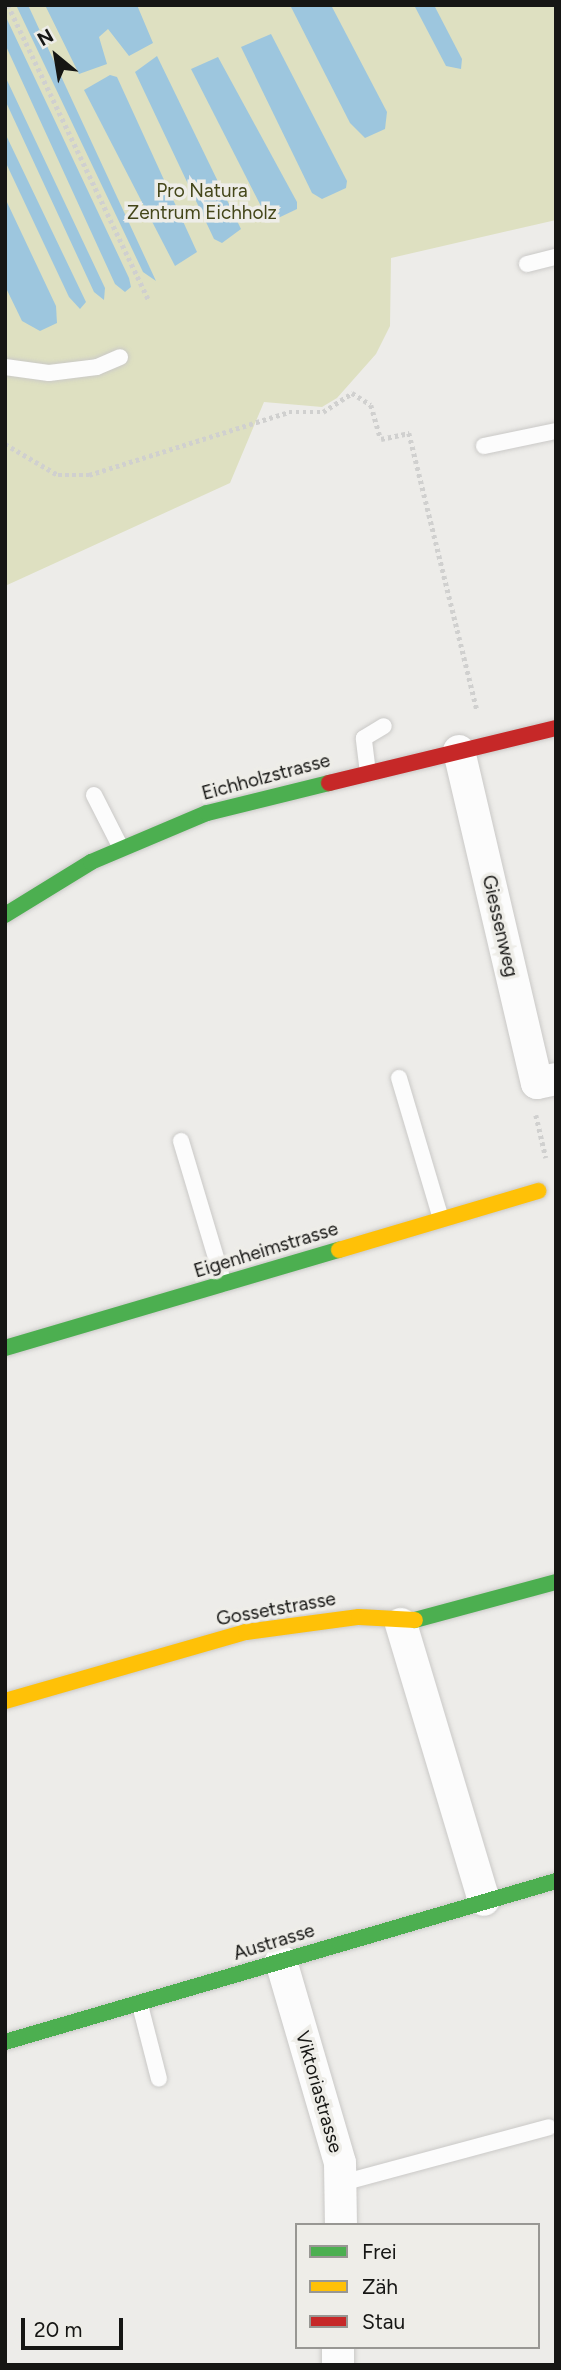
<!DOCTYPE html>
<html>
<head>
<meta charset="utf-8">
<style>
  body { margin:0 }
  #map { position:relative; width:561px; height:2370px; overflow:hidden; background:#edece9; font-family:Figtree,sans-serif }
  div>[style] { position:absolute }
  [style*='--x'] { left:calc(var(--x)*1px); top:calc(var(--y)*1px); width:calc(var(--w)*1px); rotate:calc(var(--a)*1deg) }
  .green>* { inset:0; background:#dee0c1 }
  .water>* { inset:0; background:#9dc6de }
  .path>* { height:4.5px; margin-top:-2.25px; transform-origin:0; background:repeating-linear-gradient(90deg,#d0d0cf 0 3.5px,transparent 0 7px) }
  .roads { filter:drop-shadow(0 0 2px #cac9c7) drop-shadow(0 0 2px #cac9c7) }
  .lane>* { height:16px; margin:-8px; padding:0 8px; transform-origin:8px; border-radius:8px; background:#fcfcfc }
  .street>* { height:32px; margin:-16px; padding:0 16px; transform-origin:16px; border-radius:16px; background:#fcfcfc }
  .fast>* { height:16px; margin:-8px; padding:0 8px; transform-origin:8px; border-radius:8px; background:#4caf50 }
  .slow>* { height:16px; margin:-8px; padding:0 8px; transform-origin:8px; border-radius:8px; background:#ffc107 }
  .jam>* { height:16px; margin:-8px; padding:0 8px; transform-origin:8px; border-radius:8px; background:#c62828 }
  span { translate:-50% -50%; white-space:nowrap; text-align:center; line-height:1.15; -webkit-text-stroke:7px #eeede8; paint-order:stroke }
  .park-label { font-size:19px; color:#444619 }
  .street-label { font-size:19px; color:#161614 }
  .frame { position:absolute; inset:0; border:7px solid #161614; pointer-events:none }
  .legend { position:absolute; left:295px; top:2223px; width:245px; height:126px; box-sizing:border-box; background:#eeede8; border:2px solid #989793; margin:0; padding:9px 12px; list-style:none; font-size:21px; color:#161614 }
  .legend li { display:flex; align-items:center; gap:14px; height:35px }
  .legend b { width:35px; border:2px solid #989793 }
  .north { position:absolute; left:21px; top:21px; width:70px; height:70px; -webkit-text-stroke:5px #eeede8; paint-order:stroke; rotate:330deg; font-size:19px; font-weight:700; line-height:28px; text-align:center; color:#161614 }
  .north::after { content:''; display:block; margin:auto; width:24px; height:32px; background:#161614; clip-path:polygon(50% 0,100% 100%,50% 72%,0 100%) }
  .scale { position:absolute; left:21px; top:2318px; width:102px; height:32px; box-sizing:border-box; border:4px solid #161614; border-top:0; padding-left:9px; font-size:21px; line-height:24px; white-space:nowrap; color:#161614; -webkit-text-stroke:5px #eeede8; paint-order:stroke }
</style>
</head>
<body>
<div id="map">
  <div class="green">
    <div style="clip-path:polygon(5px 5px,556px 5px,556px 220px,391px 258px,390px 326px,376px 354px,337px 398px,322px 407px,264px 402px,230px 483px,5px 586px)"></div>
  </div>
  <div class="water">
    <div style="clip-path:polygon(16px 5px,28px 5px,156px 281px,143px 272px)"></div>
    <div style="clip-path:polygon(45px 5px,137px 5px,153px 43px,129px 56px,108px 29px,99px 37px,107px 64px,79px 74px)"></div>
    <div style="clip-path:polygon(290px 5px,331px 5px,387px 112px,385px 129px,365px 138px,350px 123px)"></div>
    <div style="clip-path:polygon(414px 5px,434px 5px,462px 59px,461px 69px,446px 66px)"></div>
    <div style="clip-path:polygon(5px 15px,129px 278px,131px 287px,125px 292px,115px 284px,5px 44px)"></div>
    <div style="clip-path:polygon(271px 34px,347px 181px,346px 188px,322px 199px,312px 193px,241px 47px)"></div>
    <div style="clip-path:polygon(157px 56px,241px 229px,222px 243px,214px 239px,135px 72px)"></div>
    <div style="clip-path:polygon(218px 57px,297px 202px,297px 209px,274px 220px,266px 216px,191px 69px)"></div>
    <div style="clip-path:polygon(110px 75px,117px 77px,197px 252px,175px 266px,84px 90px)"></div>
    <div style="clip-path:polygon(5px 76px,105px 288px,104px 300px,94px 292px,5px 100px)"></div>
    <div style="clip-path:polygon(5px 133px,86px 302px,80px 309px,69px 297px,5px 161px)"></div>
    <div style="clip-path:polygon(5px 198px,56px 306px,57px 323px,40px 331px,22px 321px,5px 286px)"></div>
  </div>
  <div class="path">
    <div style="--x:8;--y:5;--w:328;--a:64.5"></div>
    <div style="--x:5;--y:444;--w:61;--a:30.3"></div>
    <div style="--x:58;--y:475;--w:31;--a:0"></div>
    <div style="--x:89;--y:475;--w:210;--a:-17.5"></div>
    <div style="--x:289;--y:412;--w:34;--a:0"></div>
    <div style="--x:323;--y:412;--w:35;--a:-33"></div>
    <div style="--x:352;--y:393;--w:22;--a:32"></div>
    <div style="--x:371;--y:405;--w:35;--a:74"></div>
    <div style="--x:381;--y:439;--w:29;--a:-12"></div>
    <div style="--x:409;--y:433;--w:284;--a:76.2"></div>
    <div style="--x:536;--y:1115;--w:44;--a:76.9"></div>
  </div>
  <div class="roads">
    <div class="lane">
      <div style="--x:527;--y:264;--w:30;--a:-14"></div>
      <div style="--x:5;--y:367;--w:44;--a:7.8"></div>
      <div style="--x:49;--y:373;--w:48;--a:-7.1"></div>
      <div style="--x:97;--y:367;--w:25;--a:-23"></div>
      <div style="--x:484;--y:446;--w:74;--a:-11.8"></div>
      <div style="--x:368;--y:773;--w:35;--a:-97"></div>
      <div style="--x:364;--y:738;--w:23;--a:-31"></div>
      <div style="--x:94;--y:795;--w:59;--a:63"></div>
      <div style="--x:399;--y:1078;--w:147;--a:73.4"></div>
      <div style="--x:181;--y:1141;--w:149;--a:73.3"></div>
      <div style="--x:140;--y:2005;--w:76;--a:75.6"></div>
      <div style="--x:342;--y:2183;--w:214;--a:-15.1"></div>
    </div>
    <div class="street">
      <div style="--x:459;--y:751;--w:341;--a:76.8"></div>
      <div style="--x:537;--y:1083;--w:19;--a:-12"></div>
      <div style="--x:401;--y:1624;--w:288;--a:73.3"></div>
      <div style="--x:281;--y:1961;--w:210;--a:73.7"></div>
      <div style="--x:340;--y:2163;--w:62;--a:89.1"></div>
      <div style="--x:338;--y:2365;--w:18;--a:-90"></div>
    </div>
    <div class="fast">
      <div style="--x:5;--y:915;--w:101;--a:-31.6"></div>
      <div style="--x:91;--y:862;--w:126;--a:-22.9"></div>
      <div style="--x:207;--y:813;--w:126;--a:-13.8"></div>
      <div style="--x:5;--y:1348;--w:348;--a:-16.4"></div>
      <div style="--x:415;--y:1620;--w:146;--a:-15.1"></div>
      <div style="--x:5;--y:2042;--w:574;--a:-16.29"></div>
    </div>
    <div class="slow">
      <div style="--x:339;--y:1250;--w:208;--a:-16.5"></div>
      <div style="--x:5;--y:1701;--w:251;--a:-16"></div>
      <div style="--x:246;--y:1632;--w:114;--a:-7.6"></div>
      <div style="--x:359;--y:1617;--w:56;--a:3.1"></div>
    </div>
    <div class="jam">
      <div style="--x:329;--y:783;--w:234;--a:-13.6"></div>
    </div>
  </div>
  <div class="park-label">
    <span style="left:202px;top:202px">Pro Natura<br>Zentrum Eichholz</span>
  </div>
  <div class="street-label">
    <span style="left:266px;top:777px;rotate:-15deg">Eichholzstrasse</span>
    <span style="left:500px;top:926px;rotate:77deg">Giessenweg</span>
    <span style="left:266px;top:1250px;rotate:-17deg">Eigenheimstrasse</span>
    <span style="left:276px;top:1609px;rotate:-10deg">Gossetstrasse</span>
    <span style="left:274px;top:1942px;rotate:-17deg">Austrasse</span>
    <span style="left:319px;top:2092px;rotate:74deg">Viktoriastrasse</span>
  </div>
  <div class="frame"></div>
  <ul class="legend">
  <li><b style="height:9px;background:#4caf50"></b>Frei</li>
  <li><b style="height:9px;background:#ffc107"></b>Zäh</li>
  <li><b style="height:9px;background:#c62828"></b>Stau</li>
  </ul>
  <div class="north">N</div>
  <div class="scale">20 m</div>
</div>
</body>
</html>
